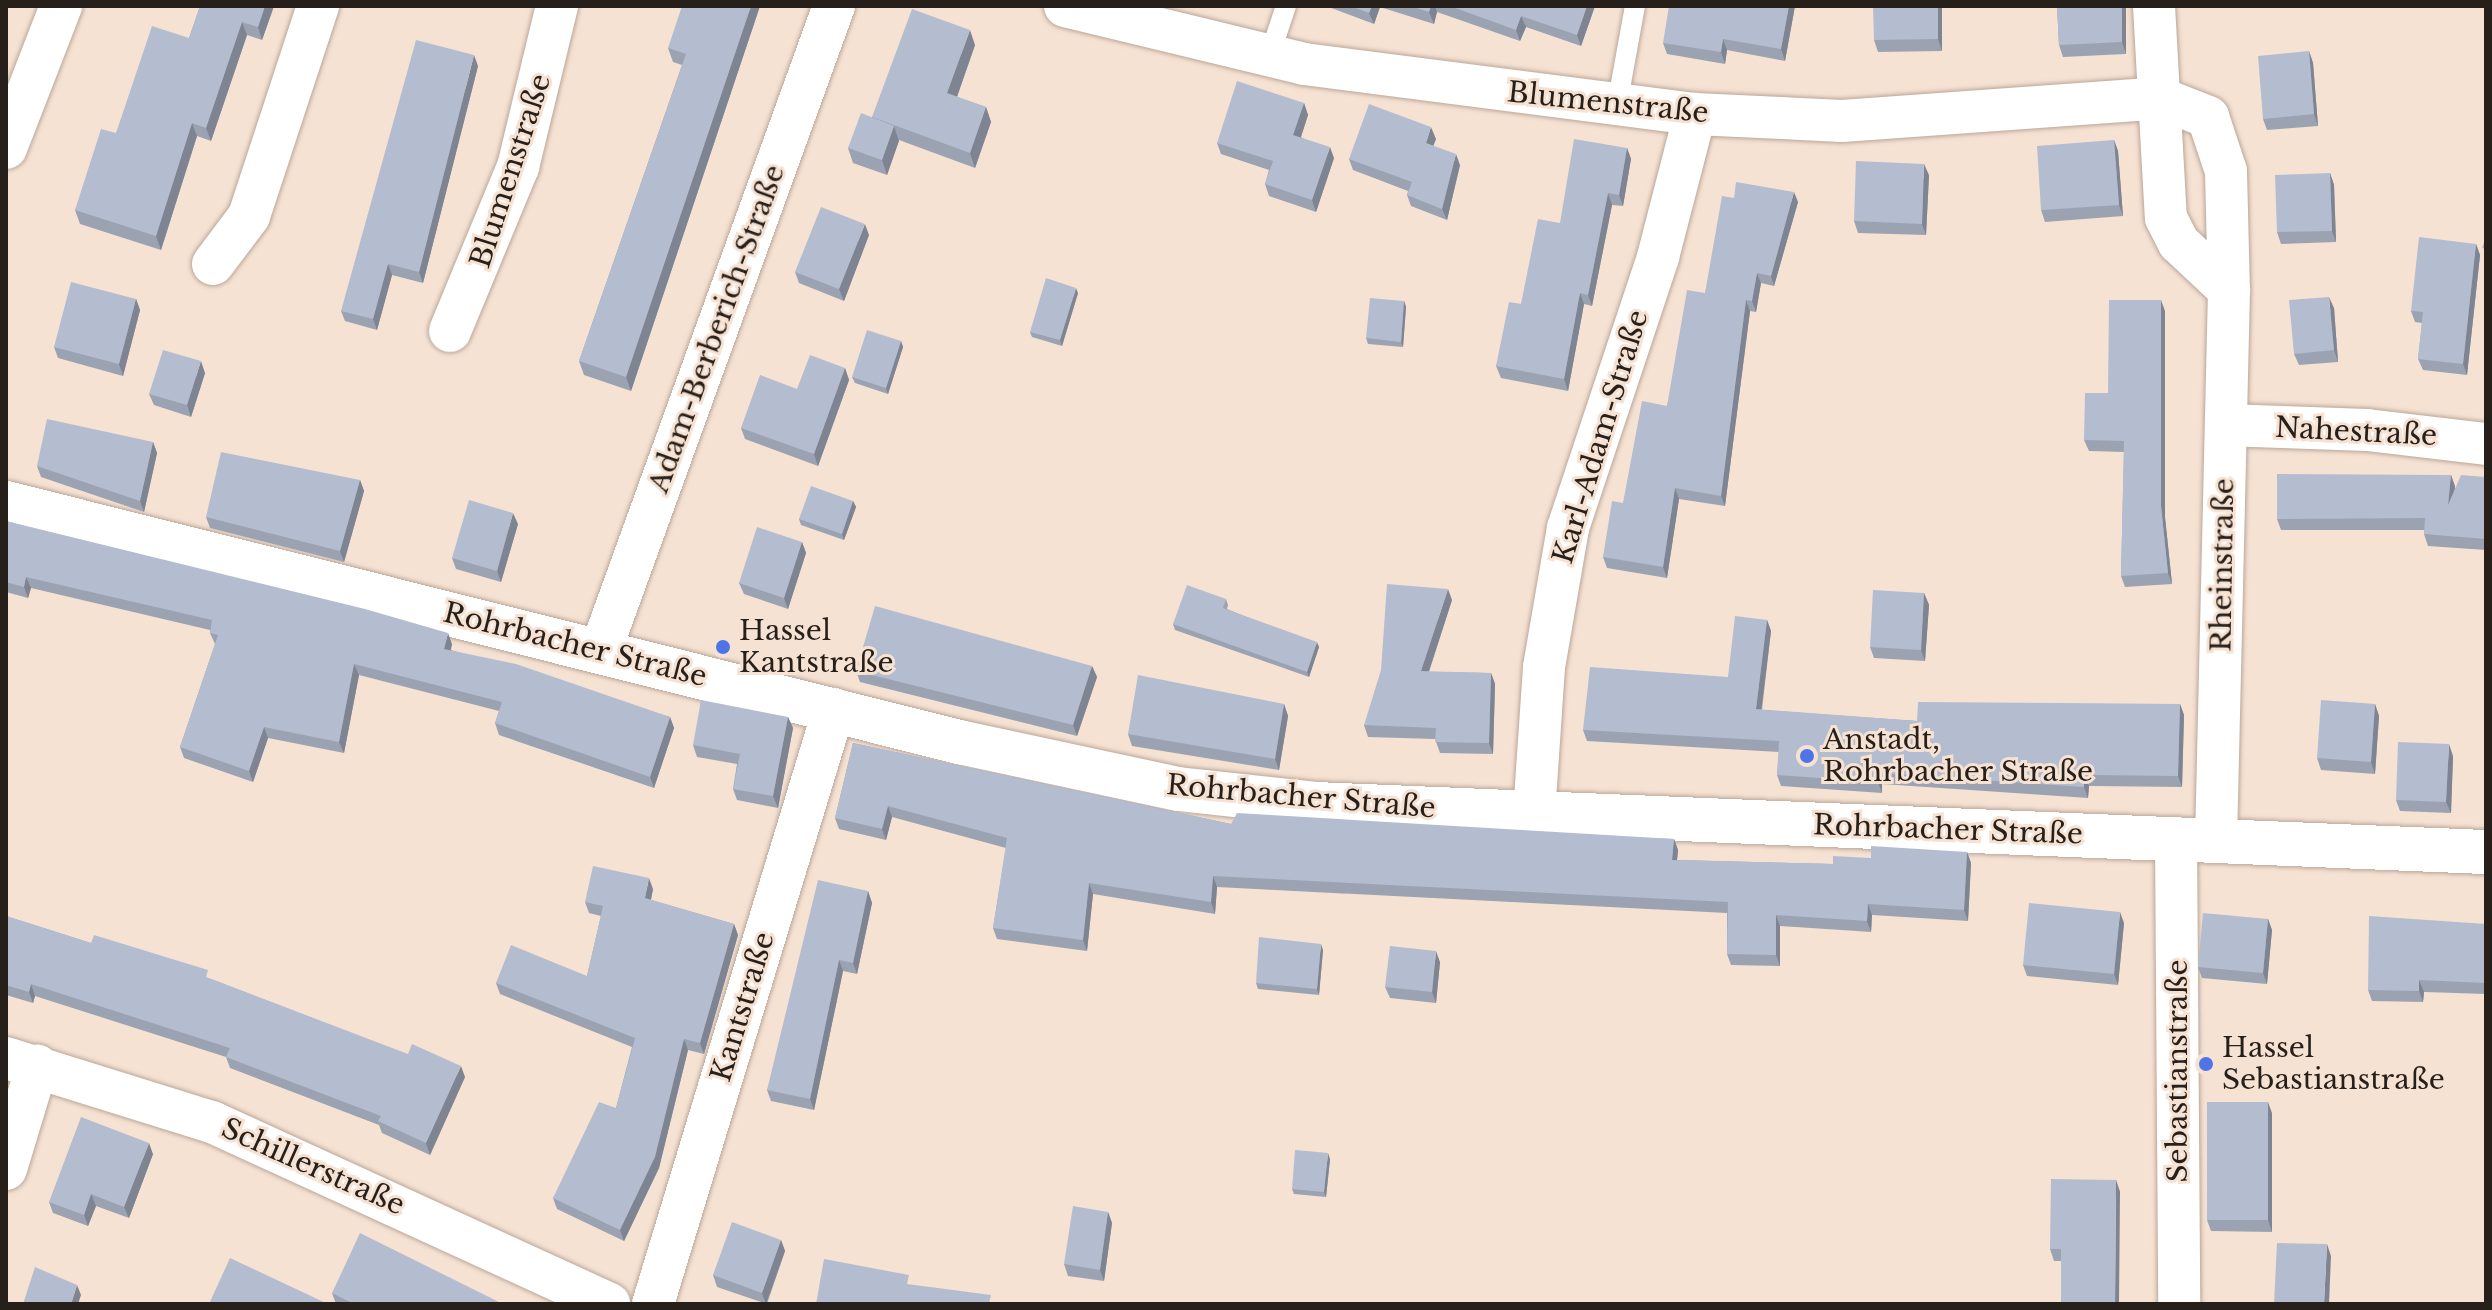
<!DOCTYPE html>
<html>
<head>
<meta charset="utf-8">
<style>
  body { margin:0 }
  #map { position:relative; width:2492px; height:1310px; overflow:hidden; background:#f6e2d3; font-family:"Libre Baskerville",serif }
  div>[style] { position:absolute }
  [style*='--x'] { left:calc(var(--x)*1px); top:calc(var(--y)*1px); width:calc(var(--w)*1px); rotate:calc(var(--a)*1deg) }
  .roads { filter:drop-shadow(0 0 2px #baa799) drop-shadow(0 0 2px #baa799) }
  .service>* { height:20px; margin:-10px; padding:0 10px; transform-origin:10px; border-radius:10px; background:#fff }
  .minor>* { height:42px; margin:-21px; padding:0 21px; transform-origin:21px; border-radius:21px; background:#fff }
  .tertiary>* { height:44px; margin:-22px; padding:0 22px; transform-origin:22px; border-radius:22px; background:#fff }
  .wall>* { inset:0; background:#9ba3b3 }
  .shaded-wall>* { inset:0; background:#7e8492 }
  .building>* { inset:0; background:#b4bdd0 }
  .dots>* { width:22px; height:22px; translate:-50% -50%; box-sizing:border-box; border:4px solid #f6e2d3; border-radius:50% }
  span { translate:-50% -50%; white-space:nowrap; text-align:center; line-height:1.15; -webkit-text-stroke:6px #f6e2d3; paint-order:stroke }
  .street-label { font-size:28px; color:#261f1a }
  .poi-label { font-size:28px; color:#261f1a }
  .left { translate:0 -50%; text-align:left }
  .frame { position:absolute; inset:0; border:8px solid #261f1a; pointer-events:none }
</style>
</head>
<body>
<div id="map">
  <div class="roads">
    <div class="service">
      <div style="--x:1269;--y:57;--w:54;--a:-71.6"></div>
      <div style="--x:1617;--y:105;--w:101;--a:-79.7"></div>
    </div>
    <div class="minor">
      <div style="--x:1065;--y:6;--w:246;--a:13.6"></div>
      <div style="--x:1304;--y:64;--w:394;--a:7.3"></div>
      <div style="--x:1695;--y:114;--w:147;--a:2.7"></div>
      <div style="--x:1842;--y:121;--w:319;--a:-4.1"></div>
      <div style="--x:2160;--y:98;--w:52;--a:21.6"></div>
      <div style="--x:2208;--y:117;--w:57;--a:71.6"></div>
      <div style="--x:2226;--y:171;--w:119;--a:88.6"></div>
      <div style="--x:2229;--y:290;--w:550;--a:91.35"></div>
      <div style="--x:2154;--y:6;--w:212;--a:86.8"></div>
      <div style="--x:2166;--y:218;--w:28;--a:63"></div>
      <div style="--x:2179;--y:243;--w:69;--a:43.2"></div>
      <div style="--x:6;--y:148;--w:152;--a:-68.8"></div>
      <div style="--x:213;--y:264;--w:60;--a:-53.1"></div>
      <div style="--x:249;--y:216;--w:221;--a:-71.8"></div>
      <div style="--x:450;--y:331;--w:178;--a:-67.5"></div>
      <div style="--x:518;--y:167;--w:166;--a:-76.4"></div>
      <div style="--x:2226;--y:425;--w:141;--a:2"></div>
      <div style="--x:2367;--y:430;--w:120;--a:6.7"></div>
      <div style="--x:600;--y:652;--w:687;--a:-70.09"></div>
      <div style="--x:1534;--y:814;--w:147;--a:-86.1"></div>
      <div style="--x:1544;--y:667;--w:141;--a:-80.2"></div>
      <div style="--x:1568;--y:528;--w:286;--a:-71.6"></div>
      <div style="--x:1658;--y:257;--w:148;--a:-75.5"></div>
      <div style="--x:2176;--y:838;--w:466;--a:89.6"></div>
      <div style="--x:6;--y:1058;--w:216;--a:17.3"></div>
      <div style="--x:212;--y:1122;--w:437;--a:24.6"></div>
      <div style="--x:6;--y:1169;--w:108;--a:-73.2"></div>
      <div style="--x:653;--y:1304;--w:622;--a:-73.08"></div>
    </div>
    <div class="tertiary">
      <div style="--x:6;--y:503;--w:983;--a:14.08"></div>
      <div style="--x:959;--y:742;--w:224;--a:12.1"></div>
      <div style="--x:1178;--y:789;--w:138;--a:6.2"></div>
      <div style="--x:1315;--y:804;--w:1172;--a:2.35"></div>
    </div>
  </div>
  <div class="wall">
    <div style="clip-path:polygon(200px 6px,274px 6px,262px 40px,247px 35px,211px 141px,197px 136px,161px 250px,80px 224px,75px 210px,116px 133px,189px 38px)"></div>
    <div style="clip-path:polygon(760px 6px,631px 391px,584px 375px,579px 361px,682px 65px,673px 62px,668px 48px)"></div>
    <div style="clip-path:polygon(1326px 6px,1595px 6px,1581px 46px,1526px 27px,1520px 41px,1437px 12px,1434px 24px,1380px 7px,1374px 24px)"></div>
    <div style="clip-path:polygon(1795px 6px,1785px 61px,1727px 50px,1725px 64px,1667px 54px,1663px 43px)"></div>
    <div style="clip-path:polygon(1942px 6px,1942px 51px,1878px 52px,1874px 40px)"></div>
    <div style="clip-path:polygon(2057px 6px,2126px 6px,2126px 54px,2063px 57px,2059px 45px)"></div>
    <div style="clip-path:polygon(975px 45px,957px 97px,986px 107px,991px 122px,975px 168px,899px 140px,887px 175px,853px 163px,848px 148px,872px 117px)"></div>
    <div style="clip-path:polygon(2309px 51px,2313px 63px,2318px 126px,2267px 130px,2263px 119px)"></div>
    <div style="clip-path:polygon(478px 66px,423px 283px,392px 275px,377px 330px,345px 321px,341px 311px)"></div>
    <div style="clip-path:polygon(1304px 103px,1308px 115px,1301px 137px,1334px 158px,1316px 212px,1269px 196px,1265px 184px,1269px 170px,1221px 154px,1217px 143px)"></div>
    <div style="clip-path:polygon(1436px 139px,1433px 146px,1460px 165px,1447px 220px,1411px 206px,1407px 195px,1408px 191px,1353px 170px,1349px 159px)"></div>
    <div style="clip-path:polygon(2114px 140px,2118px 151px,2123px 216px,2045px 222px,2041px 210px)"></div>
    <div style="clip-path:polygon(1627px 148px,1631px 159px,1623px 206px,1612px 205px,1592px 306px,1584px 304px,1568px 391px,1501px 378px,1496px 366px,1521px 304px,1560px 223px)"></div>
    <div style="clip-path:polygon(2330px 173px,2334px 185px,2336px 242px,2281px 244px,2277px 232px)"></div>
    <div style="clip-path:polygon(1929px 175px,1926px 235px,1858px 233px,1854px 221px)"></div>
    <div style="clip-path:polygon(1734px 198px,1798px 202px,1774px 286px,1761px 283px,1756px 312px,1750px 311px,1725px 506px,1679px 499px,1667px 578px,1607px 568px,1603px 557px,1623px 503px,1667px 406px,1705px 293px)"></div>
    <div style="clip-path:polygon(869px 235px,844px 301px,799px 283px,795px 272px)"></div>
    <div style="clip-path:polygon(2476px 244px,2480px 255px,2467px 375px,2423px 370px,2418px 359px,2422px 323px,2415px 322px,2411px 311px)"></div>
    <div style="clip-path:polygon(1078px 293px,1062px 346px,1032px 337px,1030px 332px)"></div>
    <div style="clip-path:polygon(136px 299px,140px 310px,123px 376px,58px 358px,54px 347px)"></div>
    <div style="clip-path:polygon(1404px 301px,1406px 307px,1403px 347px,1368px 344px,1366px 338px)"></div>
    <div style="clip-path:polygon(2334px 308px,2338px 362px,2299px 365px,2294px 354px)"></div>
    <div style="clip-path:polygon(2165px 311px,2165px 517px,2172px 584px,2125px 587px,2121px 576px,2124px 452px,2089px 451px,2084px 440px,2108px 393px)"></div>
    <div style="clip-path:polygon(901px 341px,903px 347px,888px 394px,855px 383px,852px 377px)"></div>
    <div style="clip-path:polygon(845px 368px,849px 380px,818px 466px,745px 439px,741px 428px,797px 389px)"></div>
    <div style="clip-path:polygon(205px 373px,191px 417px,154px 405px,149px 394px)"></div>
    <div style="clip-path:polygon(153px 442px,157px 453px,144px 512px,41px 477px,37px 466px)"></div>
    <div style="clip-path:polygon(2451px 475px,2455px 488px,2486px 477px,2486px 550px,2428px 546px,2424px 534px,2424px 530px,2281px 530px,2277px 519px)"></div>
    <div style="clip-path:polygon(360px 480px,364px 491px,344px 562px,210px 528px,206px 517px)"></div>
    <div style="clip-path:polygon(853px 501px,856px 507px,844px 540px,801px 525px,799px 519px)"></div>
    <div style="clip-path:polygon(6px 521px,452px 644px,451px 650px,670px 717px,674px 728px,654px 788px,499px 735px,495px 723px,499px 711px,359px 675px,344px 753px,268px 738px,253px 782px,184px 758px,180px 747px,215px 644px,210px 633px,210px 630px,31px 588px,28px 598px,6px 592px)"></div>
    <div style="clip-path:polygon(518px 524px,501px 582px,456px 569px,452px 558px)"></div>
    <div style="clip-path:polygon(802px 542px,806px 553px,788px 609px,744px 594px,739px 583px)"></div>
    <div style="clip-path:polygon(1924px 593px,1929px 605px,1925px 661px,1874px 658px,1870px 647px)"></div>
    <div style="clip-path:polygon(1226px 599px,1228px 605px,1227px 609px,1319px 647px,1309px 677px,1175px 630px,1173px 624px)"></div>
    <div style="clip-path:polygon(1452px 600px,1429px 672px,1491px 673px,1495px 684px,1493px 754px,1440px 753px,1435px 739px,1368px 737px,1364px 725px)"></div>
    <div style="clip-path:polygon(1767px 620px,1771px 631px,1762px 710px,1917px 721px,2180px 704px,2184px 715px,2182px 787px,2089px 786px,2088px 798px,1882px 784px,1882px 793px,1781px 786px,1777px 775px,1779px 752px,1587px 741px,1583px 730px,1728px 677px)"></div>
    <div style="clip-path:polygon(1092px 666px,1097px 677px,1077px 736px,860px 682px,856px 671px)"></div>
    <div style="clip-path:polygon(1284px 704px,1288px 716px,1279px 770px,1132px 746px,1128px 734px)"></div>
    <div style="clip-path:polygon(2375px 704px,2379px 716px,2375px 774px,2321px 770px,2317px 758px)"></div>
    <div style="clip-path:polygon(788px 717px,793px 728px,778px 808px,737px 800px,733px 789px,737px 764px,697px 757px,693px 745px)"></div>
    <div style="clip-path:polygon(853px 743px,1231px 824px,1674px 839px,1678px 850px,1677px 860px,1833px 864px,1871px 858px,1967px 852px,1971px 863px,1968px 921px,1872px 915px,1871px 932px,1780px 926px,1780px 966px,1731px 965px,1727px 954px,1727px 913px,1217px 887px,1215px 914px,1093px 894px,1087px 951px,997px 939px,993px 928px,1006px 848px,892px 817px,886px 840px,839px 829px,835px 818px)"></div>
    <div style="clip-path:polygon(2453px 756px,2451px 813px,2400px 811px,2396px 800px)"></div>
    <div style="clip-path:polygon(653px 889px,651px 900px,734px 924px,738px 935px,704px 1054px,688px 1050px,659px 1168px,624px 1241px,557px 1209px,553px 1198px,616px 1108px,632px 1047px,500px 994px,496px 983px,587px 976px,601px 916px,589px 913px,585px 902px)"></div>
    <div style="clip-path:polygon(868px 891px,872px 903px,857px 974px,843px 971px,814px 1110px,771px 1101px,767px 1090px)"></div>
    <div style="clip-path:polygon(6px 916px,91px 943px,211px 979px,465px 1077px,430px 1155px,382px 1133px,379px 1125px,230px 1068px,226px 1057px,35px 996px,33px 1003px,6px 995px)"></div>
    <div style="clip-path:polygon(2268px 919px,2272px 930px,2267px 984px,2202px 978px,2198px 967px)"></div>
    <div style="clip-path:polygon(2124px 923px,2118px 985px,2027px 976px,2023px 965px)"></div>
    <div style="clip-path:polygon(2486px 924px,2486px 994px,2424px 992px,2423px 1002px,2372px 1001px,2368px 990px)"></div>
    <div style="clip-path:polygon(1323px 950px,1319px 995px,1258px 989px,1256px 983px)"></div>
    <div style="clip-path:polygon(1440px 962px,1436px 1003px,1390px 998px,1385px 987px)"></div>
    <div style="clip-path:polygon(2272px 1113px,2272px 1232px,2211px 1231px,2207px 1220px)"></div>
    <div style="clip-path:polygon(153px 1154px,129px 1218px,96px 1206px,88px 1226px,53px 1213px,49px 1202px)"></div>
    <div style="clip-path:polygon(1330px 1159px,1326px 1197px,1294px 1194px,1292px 1189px)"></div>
    <div style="clip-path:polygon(2116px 1180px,2120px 1192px,2061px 1261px,2054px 1261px,2050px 1249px)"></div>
    <div style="clip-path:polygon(1108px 1212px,1112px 1223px,1104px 1281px,1068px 1276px,1064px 1264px)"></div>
    <div style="clip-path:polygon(781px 1240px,785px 1251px,767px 1304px,717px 1287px,713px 1275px)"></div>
    <div style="clip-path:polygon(332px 1293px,503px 1304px,336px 1304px)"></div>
  </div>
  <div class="shaded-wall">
    <div style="clip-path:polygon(265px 6px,274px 6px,262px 40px,258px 27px)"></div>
    <div style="clip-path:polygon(751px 6px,760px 6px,631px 391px,626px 377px)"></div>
    <div style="clip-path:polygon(1372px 6px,1380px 7px,1374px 24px,1369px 13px)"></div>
    <div style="clip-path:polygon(1431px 6px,1435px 6px,1437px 12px,1434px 24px,1429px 12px)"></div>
    <div style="clip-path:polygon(1587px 6px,1595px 6px,1581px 46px,1577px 35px)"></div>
    <div style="clip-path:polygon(1789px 6px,1795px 6px,1785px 61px,1781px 49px)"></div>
    <div style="clip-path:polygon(1938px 6px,1942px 6px,1942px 51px,1938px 39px)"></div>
    <div style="clip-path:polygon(2122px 6px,2126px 6px,2126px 54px,2122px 42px)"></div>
    <div style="clip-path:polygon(1521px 16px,1526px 27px,1520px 41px,1516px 30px)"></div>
    <div style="clip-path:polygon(242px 22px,247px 35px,211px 141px,206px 128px)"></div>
    <div style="clip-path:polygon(970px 30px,975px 45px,953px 108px,947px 93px)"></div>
    <div style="clip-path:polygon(1723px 39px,1727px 50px,1725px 64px,1721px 52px)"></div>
    <div style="clip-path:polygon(2309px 51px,2313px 63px,2318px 126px,2314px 114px)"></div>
    <div style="clip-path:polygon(474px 55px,478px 66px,423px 283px,419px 272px)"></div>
    <div style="clip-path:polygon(1304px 103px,1308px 115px,1298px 146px,1293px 135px)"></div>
    <div style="clip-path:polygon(986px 107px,991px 122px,975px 168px,970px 153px)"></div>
    <div style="clip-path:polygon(192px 123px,197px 136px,161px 250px,156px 236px)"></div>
    <div style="clip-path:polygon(894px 126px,899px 141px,887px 175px,882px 160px)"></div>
    <div style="clip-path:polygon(1431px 127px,1436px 139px,1430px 154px,1426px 143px)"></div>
    <div style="clip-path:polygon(2114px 140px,2118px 151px,2123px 216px,2119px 205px)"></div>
    <div style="clip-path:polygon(1330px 147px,1334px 158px,1316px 212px,1312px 200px)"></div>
    <div style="clip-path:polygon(1627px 148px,1631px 159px,1623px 206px,1619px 195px)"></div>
    <div style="clip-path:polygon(1456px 154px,1460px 165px,1447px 220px,1442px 209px)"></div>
    <div style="clip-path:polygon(1924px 164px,1929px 175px,1926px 235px,1922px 224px)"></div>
    <div style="clip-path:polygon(2330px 173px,2334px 185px,2336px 242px,2332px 231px)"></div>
    <div style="clip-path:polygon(1794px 192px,1798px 202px,1774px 286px,1771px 276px)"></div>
    <div style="clip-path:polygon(1608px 193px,1612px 205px,1592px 306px,1588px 295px)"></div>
    <div style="clip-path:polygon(865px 224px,869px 235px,844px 301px,839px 289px)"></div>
    <div style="clip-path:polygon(2476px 244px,2480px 255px,2467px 375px,2463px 364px)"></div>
    <div style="clip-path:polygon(388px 264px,392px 275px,377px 330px,373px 319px)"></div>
    <div style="clip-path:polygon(1757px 273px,1761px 283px,1756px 312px,1752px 301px)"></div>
    <div style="clip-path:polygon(1076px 288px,1078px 293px,1062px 346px,1060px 340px)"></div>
    <div style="clip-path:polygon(1580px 293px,1584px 304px,1568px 391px,1564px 379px)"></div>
    <div style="clip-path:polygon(2329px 297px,2334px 308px,2338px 362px,2334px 350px)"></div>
    <div style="clip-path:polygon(136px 299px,140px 310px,123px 376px,119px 364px)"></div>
    <div style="clip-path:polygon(1746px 300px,1750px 311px,1725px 506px,1721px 496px)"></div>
    <div style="clip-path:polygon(2161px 300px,2165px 311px,2165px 517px,2172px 584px,2168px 573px,2161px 506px)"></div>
    <div style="clip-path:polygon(1404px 301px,1406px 307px,1403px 347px,1401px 342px)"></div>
    <div style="clip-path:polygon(901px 341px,903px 347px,888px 394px,886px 388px)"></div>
    <div style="clip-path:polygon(201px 361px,205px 373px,191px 417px,187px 405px)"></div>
    <div style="clip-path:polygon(845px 368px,849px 380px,818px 466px,814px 454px)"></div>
    <div style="clip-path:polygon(153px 442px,157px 453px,144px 512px,140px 501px)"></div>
    <div style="clip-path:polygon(2451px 475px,2455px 486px,2452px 517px,2448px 505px)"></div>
    <div style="clip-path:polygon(360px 480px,364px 491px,344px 562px,340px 551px)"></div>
    <div style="clip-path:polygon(1675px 488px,1679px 499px,1667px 578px,1663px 567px)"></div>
    <div style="clip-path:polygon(853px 501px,856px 507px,844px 540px,842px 534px)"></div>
    <div style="clip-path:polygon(513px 513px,518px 524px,501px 582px,497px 571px)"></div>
    <div style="clip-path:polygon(802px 542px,806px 553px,788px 609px,784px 598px)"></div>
    <div style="clip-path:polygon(26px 577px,31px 588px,28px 598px,24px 587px)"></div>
    <div style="clip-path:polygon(1448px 589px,1452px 600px,1425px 683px,1421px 671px)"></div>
    <div style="clip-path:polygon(1924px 593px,1929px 605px,1925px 661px,1921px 650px)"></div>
    <div style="clip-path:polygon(1767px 620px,1771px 631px,1760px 720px,1756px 709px)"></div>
    <div style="clip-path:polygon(448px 633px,452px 644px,448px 660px,444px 649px)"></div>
    <div style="clip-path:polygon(1317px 642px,1319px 647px,1309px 677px,1307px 672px)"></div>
    <div style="clip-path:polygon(354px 664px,359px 675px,344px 753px,339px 742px)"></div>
    <div style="clip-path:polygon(1092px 666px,1097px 677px,1077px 736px,1073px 725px)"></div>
    <div style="clip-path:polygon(1491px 673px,1495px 684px,1493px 754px,1489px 743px)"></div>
    <div style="clip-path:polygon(1284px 704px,1288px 716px,1279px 770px,1275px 759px)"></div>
    <div style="clip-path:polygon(2180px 704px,2184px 715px,2182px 787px,2178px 776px)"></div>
    <div style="clip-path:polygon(2375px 704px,2379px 716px,2375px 774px,2371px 762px)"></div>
    <div style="clip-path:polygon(670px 717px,674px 728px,654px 788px,650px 777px)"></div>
    <div style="clip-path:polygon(788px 717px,793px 728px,778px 808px,773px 796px)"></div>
    <div style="clip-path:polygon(264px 727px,268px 738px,253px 782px,249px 771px)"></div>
    <div style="clip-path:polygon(2449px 744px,2453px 756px,2451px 813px,2446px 802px)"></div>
    <div style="clip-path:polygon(1878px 773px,1882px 784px,1882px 793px,1878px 782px)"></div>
    <div style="clip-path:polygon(2084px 775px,2089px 786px,2088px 798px,2084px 787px)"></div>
    <div style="clip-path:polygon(888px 806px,892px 817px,886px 840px,882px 829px)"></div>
    <div style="clip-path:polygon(1674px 839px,1678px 850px,1676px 871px,1672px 860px)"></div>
    <div style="clip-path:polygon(1967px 852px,1971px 863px,1968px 921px,1964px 910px)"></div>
    <div style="clip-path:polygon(1213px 876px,1217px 887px,1215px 914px,1211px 902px)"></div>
    <div style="clip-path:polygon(649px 878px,653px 889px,649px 909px,645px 898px)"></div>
    <div style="clip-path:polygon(1089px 883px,1093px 894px,1087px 951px,1083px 940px)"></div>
    <div style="clip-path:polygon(868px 891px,872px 903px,857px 974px,853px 963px)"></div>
    <div style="clip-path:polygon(1868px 904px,1872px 915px,1871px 932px,1867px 921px)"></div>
    <div style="clip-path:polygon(2120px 912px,2124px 923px,2118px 985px,2114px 974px)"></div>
    <div style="clip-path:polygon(1776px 915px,1780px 926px,1780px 966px,1776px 955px)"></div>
    <div style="clip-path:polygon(2268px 919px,2272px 930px,2267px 984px,2263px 973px)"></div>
    <div style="clip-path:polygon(734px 924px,738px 935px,704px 1054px,700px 1043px)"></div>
    <div style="clip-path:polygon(1321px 944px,1323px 950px,1319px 995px,1317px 989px)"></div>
    <div style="clip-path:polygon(1436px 951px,1440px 962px,1436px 1003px,1432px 992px)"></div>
    <div style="clip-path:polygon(839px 960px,843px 971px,814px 1110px,810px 1099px)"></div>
    <div style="clip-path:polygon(2419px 980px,2424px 992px,2423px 1002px,2419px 991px)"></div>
    <div style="clip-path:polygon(31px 984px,35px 996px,33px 1003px,29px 992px)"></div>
    <div style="clip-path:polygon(684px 1039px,688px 1050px,659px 1168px,624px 1241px,620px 1230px)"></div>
    <div style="clip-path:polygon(461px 1066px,465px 1077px,430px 1155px,426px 1143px)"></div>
    <div style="clip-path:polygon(2268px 1102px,2272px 1113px,2272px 1232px,2268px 1220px)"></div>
    <div style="clip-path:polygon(149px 1143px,153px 1154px,129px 1218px,124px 1207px)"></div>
    <div style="clip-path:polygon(1328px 1153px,1330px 1159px,1326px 1197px,1324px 1192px)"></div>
    <div style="clip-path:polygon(2116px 1180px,2120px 1192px,2119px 1304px,2115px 1304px)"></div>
    <div style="clip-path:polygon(91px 1194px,96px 1206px,88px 1226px,84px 1215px)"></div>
    <div style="clip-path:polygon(1108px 1212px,1112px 1223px,1104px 1281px,1100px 1270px)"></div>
    <div style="clip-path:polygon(781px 1240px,785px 1251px,766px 1304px,762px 1293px)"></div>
    <div style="clip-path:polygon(2327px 1244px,2331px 1256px,2329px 1304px,2324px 1304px)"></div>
    <div style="clip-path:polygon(77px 1285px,81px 1295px,78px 1304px,71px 1304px)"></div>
  </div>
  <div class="building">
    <div style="clip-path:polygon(200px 6px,265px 6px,258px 27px,242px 22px,206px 128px,192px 123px,156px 236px,75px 210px,101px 129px,116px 133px,152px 26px,189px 38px)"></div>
    <div style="clip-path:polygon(682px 6px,751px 6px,626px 377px,579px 361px,686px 54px,668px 48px)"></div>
    <div style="clip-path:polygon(1351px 6px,1372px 6px,1369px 13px)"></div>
    <div style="clip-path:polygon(1410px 6px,1431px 6px,1429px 12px)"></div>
    <div style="clip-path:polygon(1450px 6px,1587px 6px,1577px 35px,1521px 16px,1516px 30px)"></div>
    <div style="clip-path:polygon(1669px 6px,1789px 6px,1781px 49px,1723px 39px,1721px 52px,1663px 43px)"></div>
    <div style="clip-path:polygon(1873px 6px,1938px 6px,1938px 39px,1874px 40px)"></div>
    <div style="clip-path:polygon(2057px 6px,2122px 6px,2122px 42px,2059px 45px)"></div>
    <div style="clip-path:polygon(912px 9px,970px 30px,947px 93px,986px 107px,970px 153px,872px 117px)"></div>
    <div style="clip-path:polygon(416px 40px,474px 55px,419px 272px,388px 264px,373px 319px,341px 311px)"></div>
    <div style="clip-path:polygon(2309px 51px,2314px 114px,2263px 119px,2258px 56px)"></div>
    <div style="clip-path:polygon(1237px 81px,1304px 103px,1293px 135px,1330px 147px,1312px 200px,1265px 184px,1273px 161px,1217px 143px)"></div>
    <div style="clip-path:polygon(1369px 104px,1431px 127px,1426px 143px,1456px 154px,1442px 209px,1407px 195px,1412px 182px,1349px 159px)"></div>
    <div style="clip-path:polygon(861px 113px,894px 126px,882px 160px,848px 148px)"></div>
    <div style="clip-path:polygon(1574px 139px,1627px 148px,1619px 195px,1608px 193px,1588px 295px,1580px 293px,1564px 379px,1496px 366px,1509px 302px,1521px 304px,1538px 219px,1560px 223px)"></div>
    <div style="clip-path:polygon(2114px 140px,2119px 205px,2041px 210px,2037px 146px)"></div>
    <div style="clip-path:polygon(1856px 161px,1924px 164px,1922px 224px,1854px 221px)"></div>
    <div style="clip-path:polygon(2330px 173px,2332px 231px,2277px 232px,2275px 175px)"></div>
    <div style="clip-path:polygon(1736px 182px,1794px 192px,1771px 276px,1757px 273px,1752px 301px,1746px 300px,1721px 496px,1675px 488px,1663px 567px,1603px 557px,1612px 501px,1623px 503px,1642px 401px,1667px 406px,1687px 290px,1705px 293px,1722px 196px,1734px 198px)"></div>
    <div style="clip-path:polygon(821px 207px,865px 224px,839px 289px,795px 272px)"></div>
    <div style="clip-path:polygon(2419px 237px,2476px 244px,2463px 364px,2418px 359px,2423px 312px,2411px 311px)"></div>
    <div style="clip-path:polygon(2486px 237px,2486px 249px,2482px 248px)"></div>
    <div style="clip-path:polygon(1046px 278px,1076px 288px,1060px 340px,1030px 332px)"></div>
    <div style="clip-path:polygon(71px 282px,136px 299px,119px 364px,54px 347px)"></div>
    <div style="clip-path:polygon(2329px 297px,2334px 350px,2294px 354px,2289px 300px)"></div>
    <div style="clip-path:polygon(1370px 298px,1404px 301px,1401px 342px,1366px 338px)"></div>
    <div style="clip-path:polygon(2109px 300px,2161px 300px,2161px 506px,2168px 573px,2121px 576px,2124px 441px,2084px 440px,2085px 393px,2108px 393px)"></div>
    <div style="clip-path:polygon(867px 330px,901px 341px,886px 388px,852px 377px)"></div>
    <div style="clip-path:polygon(163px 350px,201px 361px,187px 405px,149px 394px)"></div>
    <div style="clip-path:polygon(810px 355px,845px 368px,814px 454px,741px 428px,760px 375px,797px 389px)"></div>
    <div style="clip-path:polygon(47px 419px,153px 442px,140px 501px,37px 466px)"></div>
    <div style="clip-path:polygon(221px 452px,360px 480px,340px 551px,206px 517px)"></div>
    <div style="clip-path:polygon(2277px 474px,2451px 475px,2448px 505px,2461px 475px,2486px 477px,2486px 539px,2424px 534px,2425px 518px,2277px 519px)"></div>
    <div style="clip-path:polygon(811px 486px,853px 501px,842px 534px,799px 519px)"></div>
    <div style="clip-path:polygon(469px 500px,513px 513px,497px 571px,452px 558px)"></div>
    <div style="clip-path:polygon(6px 521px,365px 609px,448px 633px,444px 649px,516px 664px,670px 717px,650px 777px,495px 723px,502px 702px,354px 664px,339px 742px,264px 727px,249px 771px,180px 747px,218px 635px,210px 633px,212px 620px,26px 577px,24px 587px,6px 582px)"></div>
    <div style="clip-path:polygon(757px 527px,802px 542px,784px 598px,739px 583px)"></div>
    <div style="clip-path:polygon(1387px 584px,1448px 589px,1421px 671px,1491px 673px,1489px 743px,1435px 742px,1436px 728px,1364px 725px,1381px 670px)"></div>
    <div style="clip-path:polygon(1187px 585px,1226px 599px,1223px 608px,1317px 642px,1307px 672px,1173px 624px)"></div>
    <div style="clip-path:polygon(1873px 590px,1924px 593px,1921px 650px,1870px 647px)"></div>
    <div style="clip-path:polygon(875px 606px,1092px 666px,1073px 725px,856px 671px)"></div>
    <div style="clip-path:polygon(1735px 616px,1767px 620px,1756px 709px,1917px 721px,1918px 702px,2180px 704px,2178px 776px,2084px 775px,2084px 787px,1878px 773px,1878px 782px,1777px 775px,1779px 741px,1583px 730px,1590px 667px,1728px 677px)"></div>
    <div style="clip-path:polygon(1138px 675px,1284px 704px,1275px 759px,1128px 734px)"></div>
    <div style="clip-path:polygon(701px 700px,788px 717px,773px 796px,733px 789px,740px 754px,693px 745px)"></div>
    <div style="clip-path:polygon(2321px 700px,2375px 704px,2371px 762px,2317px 758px)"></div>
    <div style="clip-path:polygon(2398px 742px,2449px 744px,2446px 802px,2396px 800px)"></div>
    <div style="clip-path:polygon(853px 743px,1231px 824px,1237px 813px,1674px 839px,1672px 860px,1833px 864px,1833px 856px,1871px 858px,1871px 846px,1967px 852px,1964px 910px,1868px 904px,1867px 921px,1776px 915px,1776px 955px,1727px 954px,1728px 902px,1213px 876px,1211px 902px,1089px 883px,1083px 940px,993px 928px,1007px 838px,888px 806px,882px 829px,835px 818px)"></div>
    <div style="clip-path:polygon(593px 866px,649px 878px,645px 898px,734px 924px,700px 1043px,684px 1039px,655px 1157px,620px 1230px,553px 1198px,599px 1102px,616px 1108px,635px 1038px,496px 983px,511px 945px,587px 976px,603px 906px,585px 902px)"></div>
    <div style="clip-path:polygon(818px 880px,868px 891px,853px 963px,839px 960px,810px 1099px,767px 1090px)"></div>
    <div style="clip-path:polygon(2029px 903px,2120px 912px,2114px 974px,2023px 965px)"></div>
    <div style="clip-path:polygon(2203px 913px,2268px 919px,2263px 973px,2198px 967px)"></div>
    <div style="clip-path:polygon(6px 916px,91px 943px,94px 935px,208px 970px,206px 977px,408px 1054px,412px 1044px,461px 1066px,426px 1143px,378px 1121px,381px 1116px,226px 1057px,230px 1048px,31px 984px,29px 992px,6px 985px)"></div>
    <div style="clip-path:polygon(2369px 916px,2486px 924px,2486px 983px,2419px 980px,2419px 991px,2368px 990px)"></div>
    <div style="clip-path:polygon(1259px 937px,1321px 944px,1317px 989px,1256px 983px)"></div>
    <div style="clip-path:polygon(1390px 946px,1436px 951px,1432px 992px,1385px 987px)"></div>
    <div style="clip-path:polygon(2207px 1102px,2268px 1102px,2268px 1220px,2207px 1220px)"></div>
    <div style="clip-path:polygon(81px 1117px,149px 1143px,124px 1207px,91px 1194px,84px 1215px,49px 1202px)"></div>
    <div style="clip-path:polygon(1295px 1150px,1328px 1153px,1324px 1192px,1292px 1189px)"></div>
    <div style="clip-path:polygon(2051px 1179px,2116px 1180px,2115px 1304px,2061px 1304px,2061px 1249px,2050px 1249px)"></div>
    <div style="clip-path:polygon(1073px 1206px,1108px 1212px,1100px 1270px,1064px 1264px)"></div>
    <div style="clip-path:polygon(732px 1222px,781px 1240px,762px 1293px,713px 1275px)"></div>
    <div style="clip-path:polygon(360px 1233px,503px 1304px,354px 1304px,332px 1293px)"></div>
    <div style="clip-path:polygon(2277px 1243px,2327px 1244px,2324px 1304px,2274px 1304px)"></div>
    <div style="clip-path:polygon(230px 1258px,328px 1304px,209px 1304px)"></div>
    <div style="clip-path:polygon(824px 1259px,909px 1275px,907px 1284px,991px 1295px,989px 1304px,816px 1304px)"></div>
    <div style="clip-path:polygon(35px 1267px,77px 1285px,71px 1304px,23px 1304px)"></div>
  </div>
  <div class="dots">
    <div style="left:723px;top:647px;background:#4e74e8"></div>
    <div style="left:1807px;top:756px;background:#4e74e8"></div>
    <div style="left:2206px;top:1064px;background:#4e74e8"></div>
  </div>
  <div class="street-label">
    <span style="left:1608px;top:103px;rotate:6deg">Blumenstraße</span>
    <span style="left:511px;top:171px;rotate:-72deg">Blumenstraße</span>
    <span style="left:717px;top:329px;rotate:-70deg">Adam-Berberich-Straße</span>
    <span style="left:2356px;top:432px;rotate:3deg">Nahestraße</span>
    <span style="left:1601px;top:437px;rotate:-73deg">Karl-Adam-Straße</span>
    <span style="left:2223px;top:565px;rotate:-89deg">Rheinstraße</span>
    <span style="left:575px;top:645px;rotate:14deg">Rohrbacher Straße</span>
    <span style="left:1301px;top:797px;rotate:5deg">Rohrbacher Straße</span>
    <span style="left:1948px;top:830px;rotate:2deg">Rohrbacher Straße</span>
    <span style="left:743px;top:1007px;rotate:-73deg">Kantstraße</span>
    <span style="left:2178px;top:1071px;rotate:-90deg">Sebastianstraße</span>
    <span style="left:313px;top:1167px;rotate:24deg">Schillerstraße</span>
  </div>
  <div class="poi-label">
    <span class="left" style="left:739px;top:647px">Hassel<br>Kantstraße</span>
    <span class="left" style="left:1823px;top:756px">Anstadt,<br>Rohrbacher Straße</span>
    <span class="left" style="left:2222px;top:1064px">Hassel<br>Sebastianstraße</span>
  </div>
  <div class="frame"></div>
</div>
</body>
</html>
